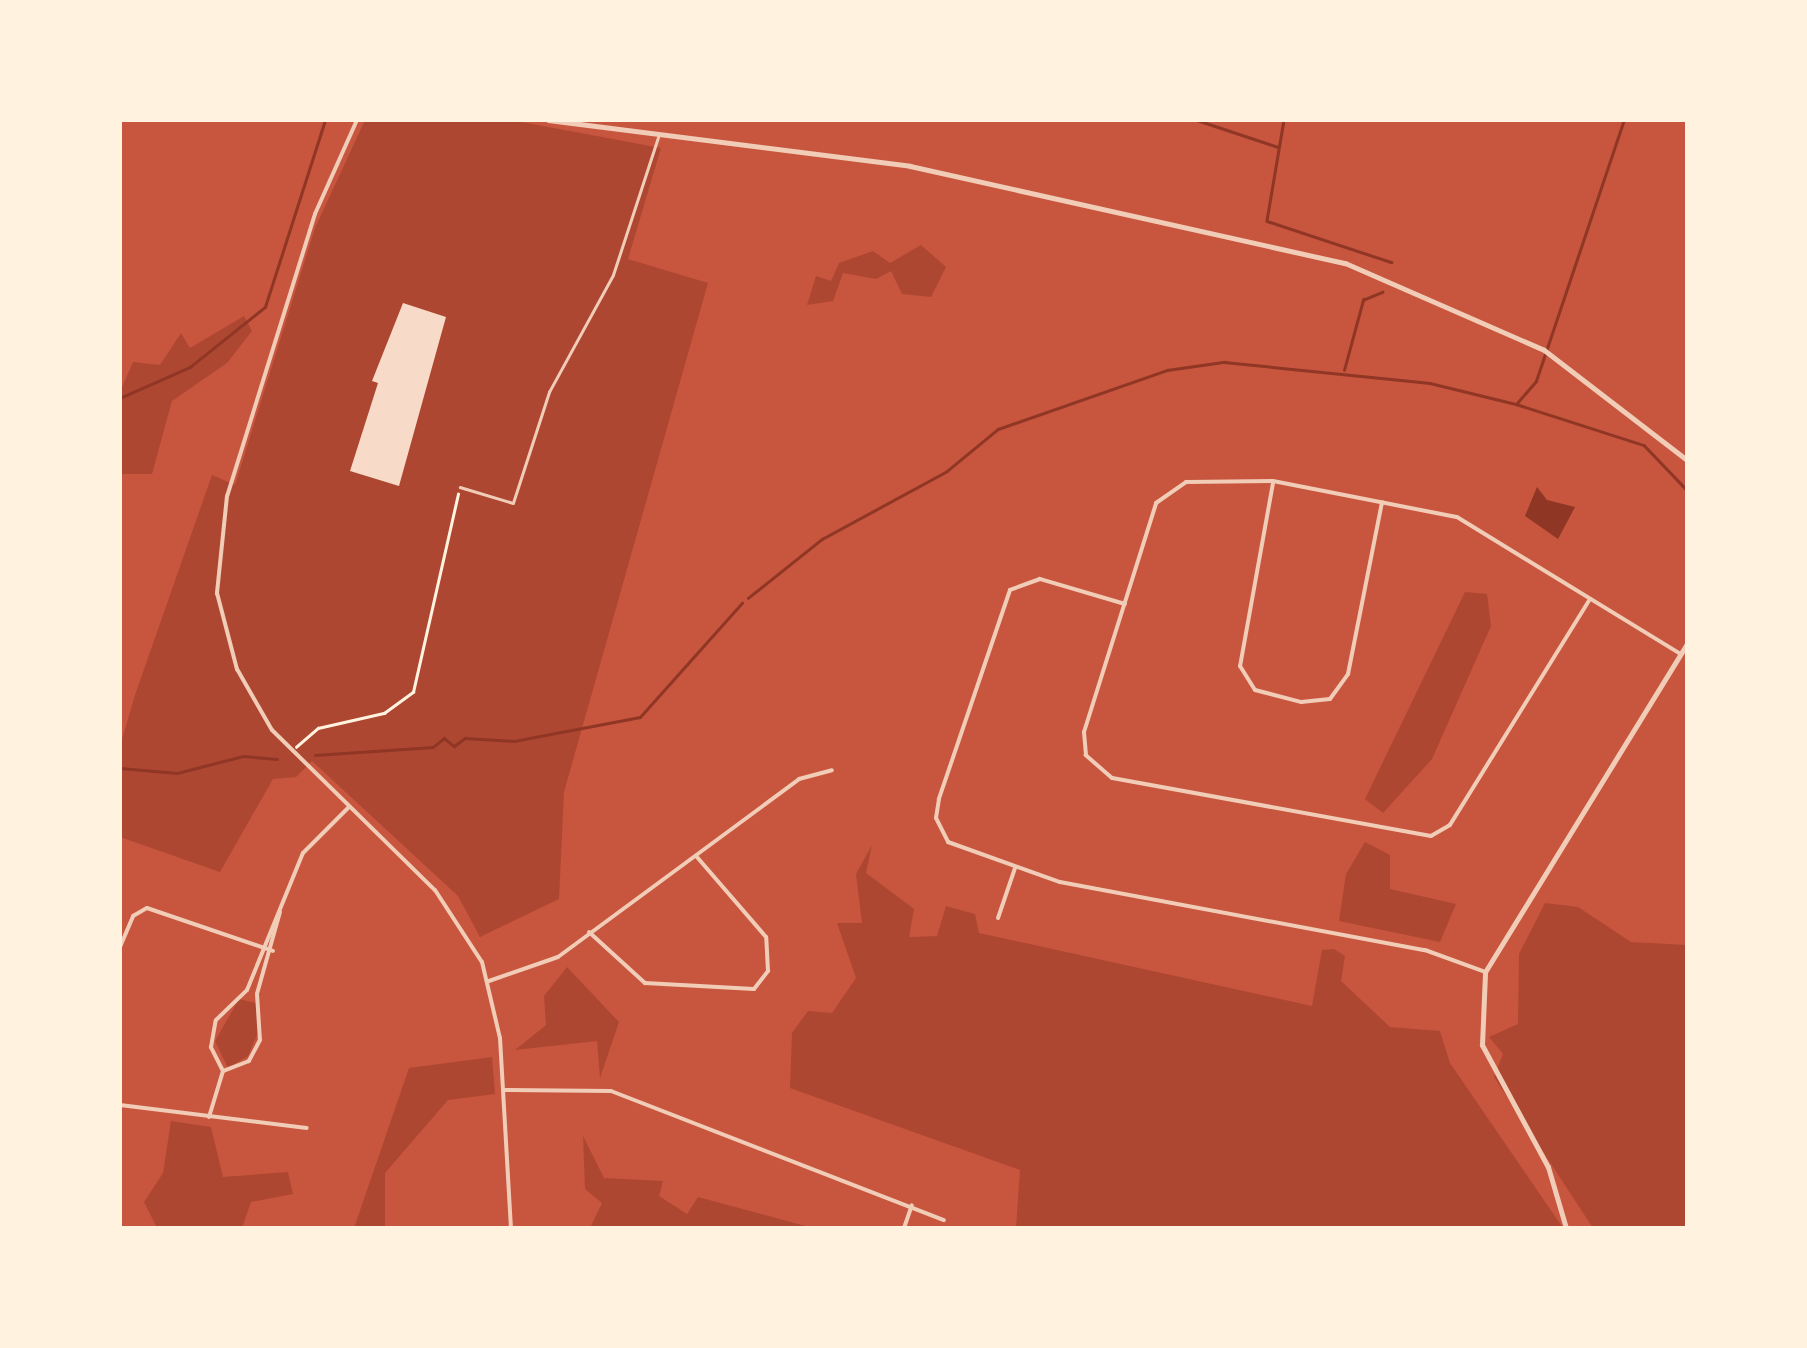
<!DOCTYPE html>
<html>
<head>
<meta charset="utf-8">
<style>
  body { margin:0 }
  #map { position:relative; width:1807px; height:1348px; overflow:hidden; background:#c8553d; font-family:"Noto Sans",sans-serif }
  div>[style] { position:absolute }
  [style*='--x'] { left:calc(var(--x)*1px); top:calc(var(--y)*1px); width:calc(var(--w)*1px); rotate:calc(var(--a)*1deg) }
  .green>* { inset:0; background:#ae4732 }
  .water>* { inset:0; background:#8f3625 }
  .stream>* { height:2.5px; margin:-1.25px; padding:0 1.25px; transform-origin:1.25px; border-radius:1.25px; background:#8f3625 }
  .building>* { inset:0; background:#f7dbc8 }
  .path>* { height:2.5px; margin:-1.25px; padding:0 1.25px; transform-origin:1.25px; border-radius:1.25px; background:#fff3e0 }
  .service>* { height:2.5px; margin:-1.25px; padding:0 1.25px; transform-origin:1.25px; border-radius:1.25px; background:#f1ccb7 }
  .minor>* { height:4px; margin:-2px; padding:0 2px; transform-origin:2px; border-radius:2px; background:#f1ccb7 }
  .tertiary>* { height:5px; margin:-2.5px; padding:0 2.5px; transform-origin:2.5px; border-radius:2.5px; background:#f1ccb7 }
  span { translate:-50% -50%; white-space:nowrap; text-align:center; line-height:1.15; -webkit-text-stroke:8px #fff3e0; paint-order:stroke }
  .frame { position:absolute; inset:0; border:122px solid #fff3e0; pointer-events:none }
</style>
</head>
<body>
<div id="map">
  <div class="green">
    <div style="clip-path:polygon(365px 120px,511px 120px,661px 148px,628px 259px,708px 283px,564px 792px,559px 899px,480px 937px,458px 896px,312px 761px,296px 777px,273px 779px,220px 872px,120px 837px,120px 746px,135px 695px,212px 475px,235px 485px,315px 228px)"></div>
    <div style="clip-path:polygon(921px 245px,946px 267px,931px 297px,902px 294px,891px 271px,876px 279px,843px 273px,833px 301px,807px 305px,816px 276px,831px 281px,839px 263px,873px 251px,890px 263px)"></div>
    <div style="clip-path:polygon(244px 316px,252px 331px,227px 363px,172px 401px,152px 474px,120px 474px,120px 392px,133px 362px,160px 365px,181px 333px,190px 348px)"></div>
    <div style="clip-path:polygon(1465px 592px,1487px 594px,1491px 626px,1432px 759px,1383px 813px,1365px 799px)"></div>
    <div style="clip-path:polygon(1365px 842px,1390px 855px,1390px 889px,1456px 904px,1440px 942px,1339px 921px,1346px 874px)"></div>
    <div style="clip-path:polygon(872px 845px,866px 873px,914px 909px,909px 937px,937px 936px,946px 906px,975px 914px,979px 933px,1312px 1006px,1322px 950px,1334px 949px,1345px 956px,1341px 981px,1390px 1027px,1440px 1031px,1450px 1063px,1563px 1228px,1016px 1228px,1020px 1170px,790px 1088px,792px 1033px,808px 1011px,832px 1013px,856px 978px,837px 923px,862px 923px,856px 874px)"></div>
    <div style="clip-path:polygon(1545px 903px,1578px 907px,1631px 942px,1687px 945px,1687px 1228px,1593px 1228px,1494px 1077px,1503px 1054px,1489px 1037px,1518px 1024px,1519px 954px)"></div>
    <div style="clip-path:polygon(567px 967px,619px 1022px,600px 1078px,597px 1041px,515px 1050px,546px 1025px,544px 996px)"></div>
    <div style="clip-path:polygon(239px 999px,256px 1003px,258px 1033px,248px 1056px,228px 1068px,215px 1041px)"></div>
    <div style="clip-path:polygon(492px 1057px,495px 1094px,448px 1100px,385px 1173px,385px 1228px,354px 1228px,409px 1068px)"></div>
    <div style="clip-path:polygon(171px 1121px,211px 1127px,223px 1177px,288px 1172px,293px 1194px,251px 1202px,242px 1228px,156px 1226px,144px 1202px,163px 1173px)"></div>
    <div style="clip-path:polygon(583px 1136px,604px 1178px,663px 1181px,659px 1196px,687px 1214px,698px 1197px,813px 1228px,590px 1228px,602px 1203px,585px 1189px)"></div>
  </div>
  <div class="water">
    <div style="clip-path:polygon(1537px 487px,1547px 500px,1575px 507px,1558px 539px,1525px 516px)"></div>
  </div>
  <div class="stream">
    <div style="--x:1197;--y:120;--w:85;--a:18.4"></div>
    <div style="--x:1284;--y:120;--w:102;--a:99.6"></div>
    <div style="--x:1267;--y:221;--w:131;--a:18.3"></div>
    <div style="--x:1344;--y:370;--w:73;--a:-74.8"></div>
    <div style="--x:1363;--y:300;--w:21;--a:-23"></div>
    <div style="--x:120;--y:398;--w:77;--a:-23.9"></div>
    <div style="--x:190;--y:367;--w:96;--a:-38.7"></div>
    <div style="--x:265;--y:307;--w:196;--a:-72.2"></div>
    <div style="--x:1517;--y:403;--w:29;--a:-49"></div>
    <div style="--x:1536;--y:381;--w:275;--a:-71.4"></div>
    <div style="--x:748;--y:598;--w:95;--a:-38.6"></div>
    <div style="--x:822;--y:539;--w:142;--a:-28.5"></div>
    <div style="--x:947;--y:471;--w:66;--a:-39.5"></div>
    <div style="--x:998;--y:429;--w:179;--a:-19.2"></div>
    <div style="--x:1167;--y:370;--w:58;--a:-8"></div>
    <div style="--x:1224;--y:362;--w:207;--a:5.8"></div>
    <div style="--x:1430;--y:383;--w:89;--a:13.7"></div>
    <div style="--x:1516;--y:404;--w:134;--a:17.8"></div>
    <div style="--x:1644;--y:445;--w:62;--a:46.3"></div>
    <div style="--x:315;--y:755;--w:118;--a:-3.9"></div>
    <div style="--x:433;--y:747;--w:14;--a:-39"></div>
    <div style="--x:444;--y:738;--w:13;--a:39"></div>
    <div style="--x:454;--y:746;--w:14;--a:-36"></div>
    <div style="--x:465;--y:738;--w:49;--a:3.5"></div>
    <div style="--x:514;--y:741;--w:128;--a:-10.8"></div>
    <div style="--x:640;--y:717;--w:153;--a:-48.2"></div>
    <div style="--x:120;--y:768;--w:57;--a:5"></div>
    <div style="--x:177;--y:773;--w:68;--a:-14.4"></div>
    <div style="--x:243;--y:756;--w:34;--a:5"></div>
  </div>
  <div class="building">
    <div style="clip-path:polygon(403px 303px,446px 317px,399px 486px,350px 471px,378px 383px,372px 381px)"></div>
  </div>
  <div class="path">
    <div style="--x:296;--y:747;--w:29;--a:-41"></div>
    <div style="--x:318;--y:728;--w:68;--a:-12.8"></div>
    <div style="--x:384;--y:713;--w:36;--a:-36"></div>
    <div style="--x:413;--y:692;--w:203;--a:-77.2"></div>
  </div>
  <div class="service">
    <div style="--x:460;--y:487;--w:55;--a:16.8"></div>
    <div style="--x:513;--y:503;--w:117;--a:-72"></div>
    <div style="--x:549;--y:392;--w:133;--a:-61.3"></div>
    <div style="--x:613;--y:275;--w:148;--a:-71.9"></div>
  </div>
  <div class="minor">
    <div style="--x:357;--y:120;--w:103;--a:114.1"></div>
    <div style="--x:315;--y:214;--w:295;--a:107.3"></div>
    <div style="--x:227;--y:496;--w:98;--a:95.9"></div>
    <div style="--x:217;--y:593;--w:79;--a:75.3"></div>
    <div style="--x:237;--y:669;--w:70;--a:60.2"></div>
    <div style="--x:272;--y:730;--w:228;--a:44.5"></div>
    <div style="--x:435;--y:890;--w:86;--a:56.9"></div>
    <div style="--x:482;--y:962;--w:78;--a:76.7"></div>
    <div style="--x:500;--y:1038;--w:190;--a:86.7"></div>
    <div style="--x:1273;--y:483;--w:186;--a:100.2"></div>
    <div style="--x:1240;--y:666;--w:28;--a:58"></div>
    <div style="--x:1255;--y:690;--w:48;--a:14.6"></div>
    <div style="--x:1301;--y:702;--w:29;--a:-6"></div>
    <div style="--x:1330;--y:699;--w:31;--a:-54"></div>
    <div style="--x:1348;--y:674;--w:175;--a:-78.8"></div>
    <div style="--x:1590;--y:599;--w:266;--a:121.8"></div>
    <div style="--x:1450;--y:825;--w:22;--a:150"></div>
    <div style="--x:1431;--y:836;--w:324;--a:-169.7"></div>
    <div style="--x:1112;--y:778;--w:35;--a:-139"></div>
    <div style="--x:1086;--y:755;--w:23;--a:-95"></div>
    <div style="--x:1084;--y:732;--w:240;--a:-72.5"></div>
    <div style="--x:1156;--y:503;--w:37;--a:-35"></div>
    <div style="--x:1186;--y:482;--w:87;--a:-0.7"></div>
    <div style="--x:1273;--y:481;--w:187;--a:11.1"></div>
    <div style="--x:1457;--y:517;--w:263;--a:31.5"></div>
    <div style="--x:1125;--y:604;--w:89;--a:-163.6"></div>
    <div style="--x:1040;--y:579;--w:32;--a:160"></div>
    <div style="--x:1010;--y:590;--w:221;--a:108.8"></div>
    <div style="--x:939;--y:799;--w:19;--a:99"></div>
    <div style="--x:936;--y:818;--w:27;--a:63"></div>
    <div style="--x:948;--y:842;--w:119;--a:19.7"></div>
    <div style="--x:1060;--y:882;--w:371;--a:10.6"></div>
    <div style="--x:1425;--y:950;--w:64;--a:20.1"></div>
    <div style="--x:280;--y:912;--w:85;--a:105.7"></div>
    <div style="--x:257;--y:994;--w:46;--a:86.3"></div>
    <div style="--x:260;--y:1040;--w:24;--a:118"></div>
    <div style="--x:249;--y:1061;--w:28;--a:159"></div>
    <div style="--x:223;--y:1071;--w:27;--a:-117"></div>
    <div style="--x:211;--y:1047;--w:27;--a:-80"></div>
    <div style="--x:216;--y:1020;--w:43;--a:-44.1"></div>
    <div style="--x:247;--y:990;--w:148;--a:-67.8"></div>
    <div style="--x:303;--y:853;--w:65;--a:-45"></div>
    <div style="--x:998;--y:918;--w:53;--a:-71.2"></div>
    <div style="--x:589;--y:932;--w:76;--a:42.3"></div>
    <div style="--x:645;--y:983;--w:109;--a:3.2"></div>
    <div style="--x:754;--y:989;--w:23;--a:-52"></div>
    <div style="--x:768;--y:971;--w:34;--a:-93"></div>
    <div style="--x:766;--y:937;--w:106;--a:-130.8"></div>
    <div style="--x:120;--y:947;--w:34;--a:-67"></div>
    <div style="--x:133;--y:916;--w:16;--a:-30"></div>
    <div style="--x:147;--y:908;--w:133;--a:18.8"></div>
    <div style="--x:489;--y:981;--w:73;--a:-19.2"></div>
    <div style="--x:558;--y:957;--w:300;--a:-36.4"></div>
    <div style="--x:799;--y:779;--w:34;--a:-15"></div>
    <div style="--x:504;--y:1090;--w:107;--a:0.5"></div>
    <div style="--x:611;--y:1091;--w:357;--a:21.2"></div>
    <div style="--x:120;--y:1105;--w:188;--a:7"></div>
    <div style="--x:209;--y:1117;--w:48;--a:-73.1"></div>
    <div style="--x:904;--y:1228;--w:24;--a:-71"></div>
  </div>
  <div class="tertiary">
    <div style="--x:548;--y:120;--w:365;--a:7.2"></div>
    <div style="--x:910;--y:166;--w:446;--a:12.6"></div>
    <div style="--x:1345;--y:263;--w:217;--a:23.6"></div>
    <div style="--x:1544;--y:350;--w:180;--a:37.6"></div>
    <div style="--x:1566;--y:1228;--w:64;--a:-106.4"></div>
    <div style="--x:1548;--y:1167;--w:139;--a:-118.4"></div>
    <div style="--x:1482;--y:1045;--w:73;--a:-87.6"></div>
    <div style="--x:1485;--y:972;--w:385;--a:-58.4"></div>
  </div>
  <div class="frame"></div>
</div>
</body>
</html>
